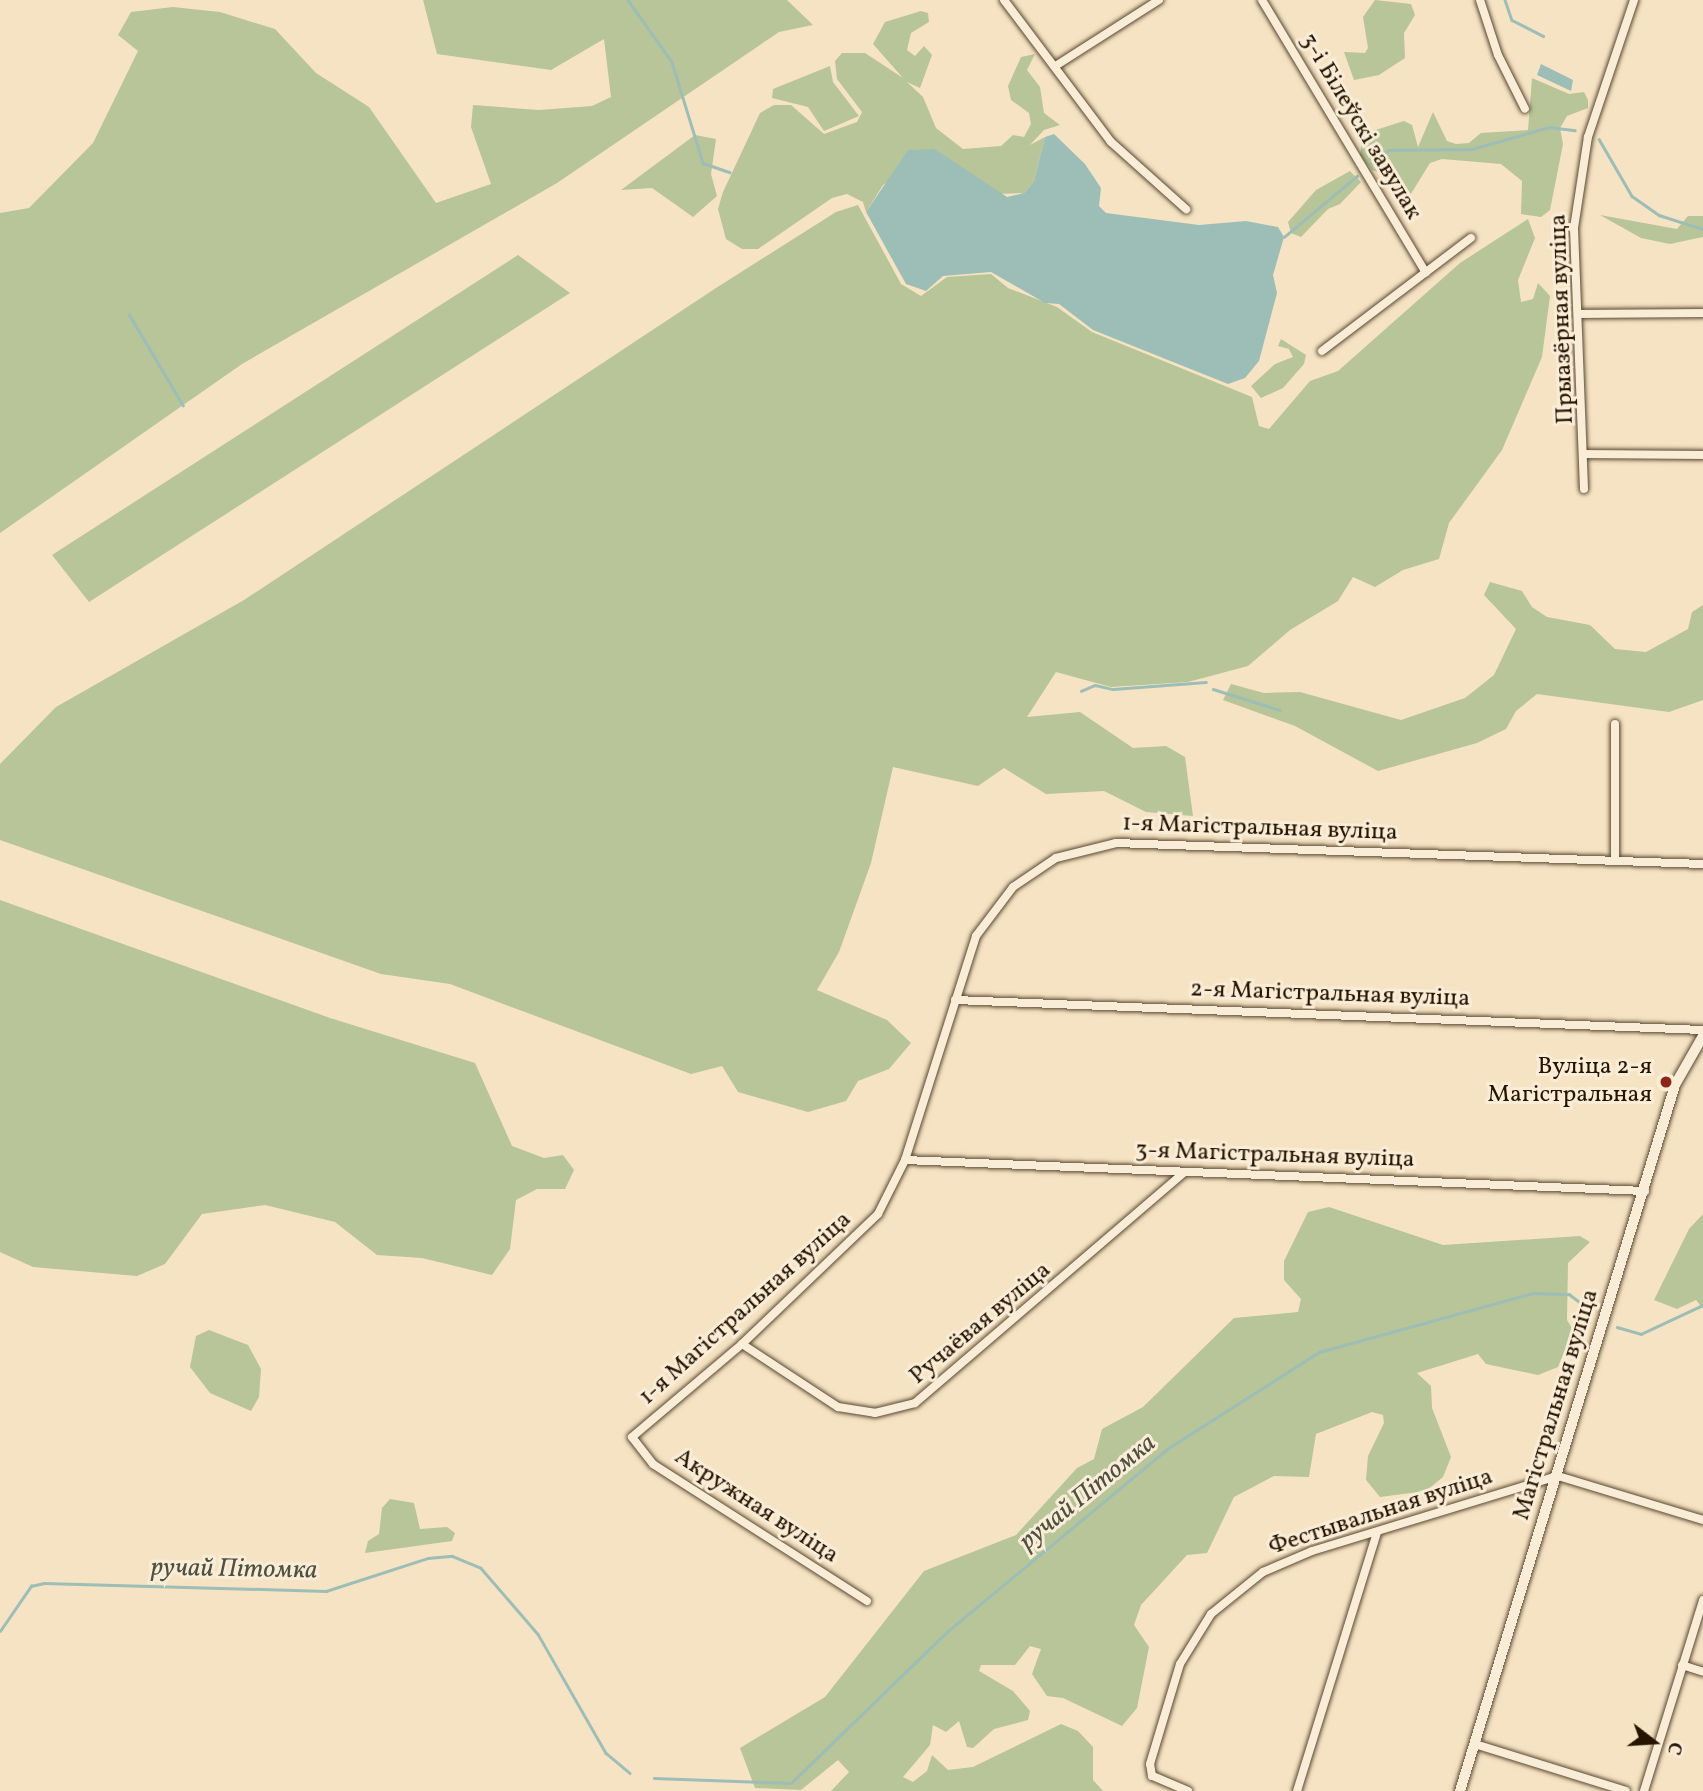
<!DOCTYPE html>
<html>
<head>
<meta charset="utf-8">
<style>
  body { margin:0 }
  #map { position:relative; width:1703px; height:1791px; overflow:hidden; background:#f6e3c3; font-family:Vollkorn,serif }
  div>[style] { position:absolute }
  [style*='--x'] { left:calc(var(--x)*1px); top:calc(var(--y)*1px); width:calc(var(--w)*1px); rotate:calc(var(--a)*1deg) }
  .green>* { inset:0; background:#b7c598 }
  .water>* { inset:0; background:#9dbeb6 }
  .stream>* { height:2.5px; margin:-1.25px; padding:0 1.25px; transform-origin:1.25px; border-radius:1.25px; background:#9dbeb6 }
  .roads { filter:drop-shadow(0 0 2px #594831) drop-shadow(0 0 2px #594831) }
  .street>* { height:8px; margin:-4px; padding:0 4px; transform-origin:4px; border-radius:4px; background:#f9edd8 }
  .secondary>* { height:10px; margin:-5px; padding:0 5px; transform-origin:5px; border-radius:5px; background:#f9edd8 }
  .dots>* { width:19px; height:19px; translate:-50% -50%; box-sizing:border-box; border:4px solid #f9edd8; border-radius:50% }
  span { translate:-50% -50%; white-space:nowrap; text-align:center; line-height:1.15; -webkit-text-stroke:6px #f9edd8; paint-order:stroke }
  .street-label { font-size:24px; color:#251400 }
  .poi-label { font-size:24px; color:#251400 }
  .right { translate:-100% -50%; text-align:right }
  .water-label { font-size:26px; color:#4f5040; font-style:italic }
  .north { position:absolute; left:1619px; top:1707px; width:70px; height:70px; -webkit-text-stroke:5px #f9edd8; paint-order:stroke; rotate:107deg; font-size:19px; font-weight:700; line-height:28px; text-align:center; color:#251400 }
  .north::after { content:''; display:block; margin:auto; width:24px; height:32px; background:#251400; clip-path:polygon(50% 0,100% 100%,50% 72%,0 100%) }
</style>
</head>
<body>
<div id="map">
  <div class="green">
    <div style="clip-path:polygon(423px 0,787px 0,813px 25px,779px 32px,557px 183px,242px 364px,0 533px,0 213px,29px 208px,93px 143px,138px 51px,118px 35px,131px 12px,173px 7px,220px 12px,275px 29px,316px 73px,369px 107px,436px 203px,491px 184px,471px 127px,473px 105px,539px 110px,592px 106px,611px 97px,604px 39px,551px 70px,437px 54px)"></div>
    <div style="clip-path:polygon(1375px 0,1411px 4px,1415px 15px,1404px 33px,1405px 58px,1379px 75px,1354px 80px,1344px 52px,1365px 53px,1368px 48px,1363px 17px)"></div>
    <div style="clip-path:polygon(921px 11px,928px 13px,929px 22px,911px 33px,907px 50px,915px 56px,924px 46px,932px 55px,920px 88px,907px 82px,923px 97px,936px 128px,963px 149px,1001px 146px,1013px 135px,1024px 137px,1031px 124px,1029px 113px,1011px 100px,1008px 86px,1021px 57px,1035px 54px,1027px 70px,1040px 87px,1044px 113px,1060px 125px,1044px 130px,1030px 145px,1045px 137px,1034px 181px,1024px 193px,998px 194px,935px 149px,883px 185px,866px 212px,863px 202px,847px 194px,832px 198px,758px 249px,742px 249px,726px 239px,718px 209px,723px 192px,760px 113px,774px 105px,791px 105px,824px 134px,857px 122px,862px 112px,837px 79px,835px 61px,842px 53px,865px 53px,903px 78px,873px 44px,885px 22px)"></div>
    <div style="clip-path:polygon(830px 66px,833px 82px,859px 116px,824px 131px,808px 107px,772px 98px,773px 89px)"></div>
    <div style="clip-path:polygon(1532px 78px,1569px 94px,1584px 92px,1588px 100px,1588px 108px,1567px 116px,1560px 128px,1563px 144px,1550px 210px,1541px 217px,1521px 214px,1522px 181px,1501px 164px,1442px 159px,1430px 163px,1404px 205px,1387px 175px,1372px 170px,1360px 155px,1363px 134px,1404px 121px,1412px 125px,1418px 147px,1433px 112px,1447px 141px,1456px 144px,1469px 143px,1481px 133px,1528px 130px)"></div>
    <div style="clip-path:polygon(695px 135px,716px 139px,711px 174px,717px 196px,693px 217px,652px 188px,621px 190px)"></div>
    <div style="clip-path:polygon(1350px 171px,1361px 182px,1340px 204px,1328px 209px,1301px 237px,1291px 233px,1288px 222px,1316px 190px)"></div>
    <div style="clip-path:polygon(858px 205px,901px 284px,921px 296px,947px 277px,991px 274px,1008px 288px,1057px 307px,1092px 332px,1252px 397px,1259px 426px,1269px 429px,1310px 381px,1338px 371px,1460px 263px,1528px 219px,1535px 238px,1518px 280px,1521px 302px,1533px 299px,1538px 283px,1550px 296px,1542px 357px,1502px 450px,1449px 523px,1439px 559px,1403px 570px,1375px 587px,1353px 577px,1338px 601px,1290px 630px,1248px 666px,1188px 682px,1111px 687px,1056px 672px,1027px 717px,1080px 712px,1133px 748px,1166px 746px,1185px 757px,1193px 816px,1146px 812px,1104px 791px,1046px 794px,1004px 768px,978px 786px,893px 767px,871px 863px,839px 952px,817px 990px,887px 1020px,911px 1043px,889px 1069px,858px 1081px,846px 1101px,808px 1112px,738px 1092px,722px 1066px,691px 1074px,450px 984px,381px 974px,0 840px,0 764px,56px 707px,244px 600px,716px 288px,836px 212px)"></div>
    <div style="clip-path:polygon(1600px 215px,1677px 229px,1688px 216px,1703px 216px,1703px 237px,1670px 244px,1641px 238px)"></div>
    <div style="clip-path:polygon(518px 255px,570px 293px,89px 602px,52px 555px)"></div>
    <div style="clip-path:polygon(1281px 339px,1306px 355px,1304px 364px,1283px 388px,1261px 398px,1251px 386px,1275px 364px,1293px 357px,1289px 349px,1278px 346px)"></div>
    <div style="clip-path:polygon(1490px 582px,1522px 591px,1532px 607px,1547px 617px,1590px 625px,1615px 649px,1646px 652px,1688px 629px,1692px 612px,1703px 605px,1703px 700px,1669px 712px,1537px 694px,1516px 711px,1506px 729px,1477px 743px,1378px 771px,1295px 726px,1223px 700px,1231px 684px,1264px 693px,1300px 692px,1401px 720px,1465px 698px,1494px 675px,1516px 629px,1484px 595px)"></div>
    <div style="clip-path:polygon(0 900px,330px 1018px,475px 1063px,512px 1146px,544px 1158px,563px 1155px,574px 1170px,565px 1189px,537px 1189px,516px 1200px,510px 1249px,492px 1275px,422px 1258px,377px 1255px,335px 1222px,265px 1205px,202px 1214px,165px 1264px,137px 1276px,33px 1267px,0 1252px)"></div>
    <div style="clip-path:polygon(1329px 1207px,1443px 1245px,1580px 1236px,1590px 1242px,1568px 1263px,1567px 1320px,1573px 1330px,1558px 1367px,1538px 1375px,1486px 1364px,1478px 1354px,1417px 1373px,1431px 1386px,1432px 1408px,1451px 1457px,1443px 1477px,1426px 1491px,1380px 1497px,1366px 1480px,1368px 1456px,1384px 1423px,1383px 1415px,1372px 1412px,1316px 1434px,1309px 1477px,1274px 1476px,1234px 1497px,1207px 1553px,1187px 1555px,1141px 1605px,1134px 1625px,1149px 1647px,1137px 1708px,1122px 1726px,1063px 1698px,1047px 1696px,1032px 1674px,1041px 1649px,1030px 1646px,1015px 1665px,981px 1665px,979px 1671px,1013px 1691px,1030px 1711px,1028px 1720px,994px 1729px,973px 1748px,967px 1747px,959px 1721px,946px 1732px,933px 1725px,930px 1745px,903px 1777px,913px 1782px,927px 1771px,932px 1755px,948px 1770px,973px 1767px,1061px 1724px,1078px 1731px,1093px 1747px,1093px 1780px,1103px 1791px,831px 1791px,849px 1772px,838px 1760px,801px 1790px,755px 1788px,740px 1748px,825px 1697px,924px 1571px,1016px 1535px,1077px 1468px,1094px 1459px,1102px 1429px,1143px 1407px,1234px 1318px,1298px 1312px,1301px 1299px,1284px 1280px,1284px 1261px,1308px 1212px)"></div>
    <div style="clip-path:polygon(1703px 1214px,1703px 1309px,1696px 1300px,1677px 1309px,1654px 1300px,1689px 1229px)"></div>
    <div style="clip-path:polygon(209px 1330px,248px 1345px,261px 1369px,259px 1397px,251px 1411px,210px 1393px,190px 1367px,196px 1336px)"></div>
    <div style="clip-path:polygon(390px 1499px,414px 1503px,420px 1529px,447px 1527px,455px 1533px,452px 1541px,365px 1553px,368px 1541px,379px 1534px,382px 1508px)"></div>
  </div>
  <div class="water">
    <div style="clip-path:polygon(1541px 64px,1573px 80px,1571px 91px,1537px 75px)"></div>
    <div style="clip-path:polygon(1054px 134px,1085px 164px,1101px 188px,1099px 206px,1106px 213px,1199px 225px,1246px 221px,1278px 227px,1284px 237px,1273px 275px,1277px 293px,1259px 361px,1245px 378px,1228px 384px,1093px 330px,1059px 304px,1045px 303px,991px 272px,943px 276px,926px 291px,906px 284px,866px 212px,908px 150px,935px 149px,1007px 197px,1024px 193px,1034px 181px,1045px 137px)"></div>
  </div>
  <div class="stream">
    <div style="--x:628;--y:0;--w:76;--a:54.6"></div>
    <div style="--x:672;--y:62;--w:106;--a:72.9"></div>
    <div style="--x:703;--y:163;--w:28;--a:19"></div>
    <div style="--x:1505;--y:0;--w:21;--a:71"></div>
    <div style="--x:1512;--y:20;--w:35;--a:27"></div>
    <div style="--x:1599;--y:139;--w:66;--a:59.9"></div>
    <div style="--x:1632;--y:196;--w:33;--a:35"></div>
    <div style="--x:1659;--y:215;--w:46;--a:17.7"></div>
    <div style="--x:1371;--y:163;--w:21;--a:-37"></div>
    <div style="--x:1388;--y:150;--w:84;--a:-0.7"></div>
    <div style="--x:1472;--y:149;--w:80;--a:-15.9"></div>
    <div style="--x:1549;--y:127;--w:26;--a:7"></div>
    <div style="--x:1284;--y:237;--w:95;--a:-39.9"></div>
    <div style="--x:129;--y:314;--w:106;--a:59.3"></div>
    <div style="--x:1213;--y:689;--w:70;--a:17.4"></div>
    <div style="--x:1081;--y:691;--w:15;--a:-23"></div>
    <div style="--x:1095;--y:685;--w:18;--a:13"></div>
    <div style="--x:1113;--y:689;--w:93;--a:-4.3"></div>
    <div style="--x:1617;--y:1327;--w:25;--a:16"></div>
    <div style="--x:1641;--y:1334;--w:68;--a:-25.1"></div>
    <div style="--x:0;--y:1631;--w:55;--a:-55.4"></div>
    <div style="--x:31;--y:1586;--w:13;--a:-13"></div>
    <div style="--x:44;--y:1583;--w:282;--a:1.6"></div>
    <div style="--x:326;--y:1591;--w:107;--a:-17.9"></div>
    <div style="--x:428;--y:1558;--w:24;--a:-5"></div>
    <div style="--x:452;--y:1556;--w:31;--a:22"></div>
    <div style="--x:481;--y:1568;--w:87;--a:49.2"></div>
    <div style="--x:538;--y:1634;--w:137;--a:60.3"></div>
    <div style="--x:606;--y:1753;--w:31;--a:40"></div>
    <div style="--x:654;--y:1778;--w:137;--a:2.1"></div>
    <div style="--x:791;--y:1783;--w:219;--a:-44.1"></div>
    <div style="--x:948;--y:1631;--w:288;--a:-39.7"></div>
    <div style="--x:1170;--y:1447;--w:177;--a:-32.5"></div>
    <div style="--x:1319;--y:1352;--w:222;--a:-15.4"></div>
    <div style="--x:1533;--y:1293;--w:36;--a:2"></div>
    <div style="--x:1569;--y:1294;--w:25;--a:37"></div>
  </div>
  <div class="roads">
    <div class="street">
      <div style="--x:1004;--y:0;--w:178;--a:53"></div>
      <div style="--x:1111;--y:142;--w:101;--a:41.8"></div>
      <div style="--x:1262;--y:0;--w:318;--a:59"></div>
      <div style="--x:1480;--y:0;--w:58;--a:71.9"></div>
      <div style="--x:1498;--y:55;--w:60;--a:63.4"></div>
      <div style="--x:1057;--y:65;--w:121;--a:-32.5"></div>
      <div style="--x:1579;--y:314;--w:124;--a:-0.5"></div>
      <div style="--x:1322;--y:351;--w:187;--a:-37.2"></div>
      <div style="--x:1586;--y:454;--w:117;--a:0.5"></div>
      <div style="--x:1584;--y:489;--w:261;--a:-92.2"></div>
      <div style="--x:1574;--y:228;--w:92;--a:-81.3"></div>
      <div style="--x:1588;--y:137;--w:145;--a:-71.4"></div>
      <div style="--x:1615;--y:724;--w:137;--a:90"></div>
      <div style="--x:955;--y:1000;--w:749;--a:2.3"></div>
      <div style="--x:905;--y:1160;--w:741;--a:2.4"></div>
      <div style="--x:742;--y:1344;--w:115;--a:33.3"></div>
      <div style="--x:838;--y:1407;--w:37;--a:9"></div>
      <div style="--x:875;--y:1413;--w:41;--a:-14"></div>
      <div style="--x:915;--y:1403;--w:353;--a:-40.6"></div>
      <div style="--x:867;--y:1601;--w:254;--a:-147.4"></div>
      <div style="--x:653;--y:1464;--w:34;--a:-128"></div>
      <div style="--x:632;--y:1437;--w:144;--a:-40.2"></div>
      <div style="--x:742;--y:1344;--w:188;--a:-43.7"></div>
      <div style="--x:878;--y:1214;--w:60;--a:-63.4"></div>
      <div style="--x:905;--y:1160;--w:235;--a:-72.4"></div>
      <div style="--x:976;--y:936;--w:61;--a:-52.9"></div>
      <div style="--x:1013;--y:887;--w:52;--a:-34"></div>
      <div style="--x:1056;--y:858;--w:62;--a:-14"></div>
      <div style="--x:1116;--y:843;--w:587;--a:2.05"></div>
      <div style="--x:1682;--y:1665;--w:22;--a:18"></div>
      <div style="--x:1475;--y:1744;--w:158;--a:17.3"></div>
      <div style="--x:1188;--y:1791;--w:39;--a:-157"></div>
      <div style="--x:1152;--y:1776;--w:12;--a:-99"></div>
      <div style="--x:1150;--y:1764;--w:104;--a:-73.3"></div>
      <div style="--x:1180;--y:1664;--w:59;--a:-58.2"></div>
      <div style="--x:1211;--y:1614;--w:67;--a:-38.9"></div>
      <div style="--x:1263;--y:1572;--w:53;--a:-23.2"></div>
      <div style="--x:1312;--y:1551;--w:257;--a:-17"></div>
      <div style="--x:1558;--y:1476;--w:152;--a:16.9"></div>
      <div style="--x:1297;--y:1791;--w:270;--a:-72.8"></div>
      <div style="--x:1644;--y:1791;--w:200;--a:-72.8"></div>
    </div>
    <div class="secondary">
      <div style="--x:1460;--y:1791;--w:738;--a:-73.06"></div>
      <div style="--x:1675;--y:1085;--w:56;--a:-60.3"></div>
    </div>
  </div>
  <div class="dots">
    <div style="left:1666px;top:1082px;background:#8f2418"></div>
  </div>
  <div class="street-label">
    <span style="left:1360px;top:127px;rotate:59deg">3-і Білеўскі завулак</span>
    <span style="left:1563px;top:319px;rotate:-92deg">Прыазёрная вуліца</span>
    <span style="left:1260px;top:829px;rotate:2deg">1-я Магістральная вуліца</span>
    <span style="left:1330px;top:995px;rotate:2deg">2-я Магістральная вуліца</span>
    <span style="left:1275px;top:1156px;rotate:2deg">3-я Магістральная вуліца</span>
    <span style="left:746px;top:1309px;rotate:-42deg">1-я Магістральная вуліца</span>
    <span style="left:981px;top:1324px;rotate:-40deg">Ручаёвая вуліца</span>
    <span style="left:1557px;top:1405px;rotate:-73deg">Магістральная вуліца</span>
    <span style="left:756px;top:1507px;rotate:33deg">Акружная вуліца</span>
    <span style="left:1381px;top:1513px;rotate:-18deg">Фестывальная вуліца</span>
  </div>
  <div class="poi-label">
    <span class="right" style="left:1652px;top:1082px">Вуліца 2-я<br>Магістральная</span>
  </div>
  <div class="water-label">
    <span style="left:1088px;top:1493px;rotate:-39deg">ручай Пітомка</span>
    <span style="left:234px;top:1570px;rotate:1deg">ручай Пітомка</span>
  </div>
  <div class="north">С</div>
</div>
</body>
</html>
